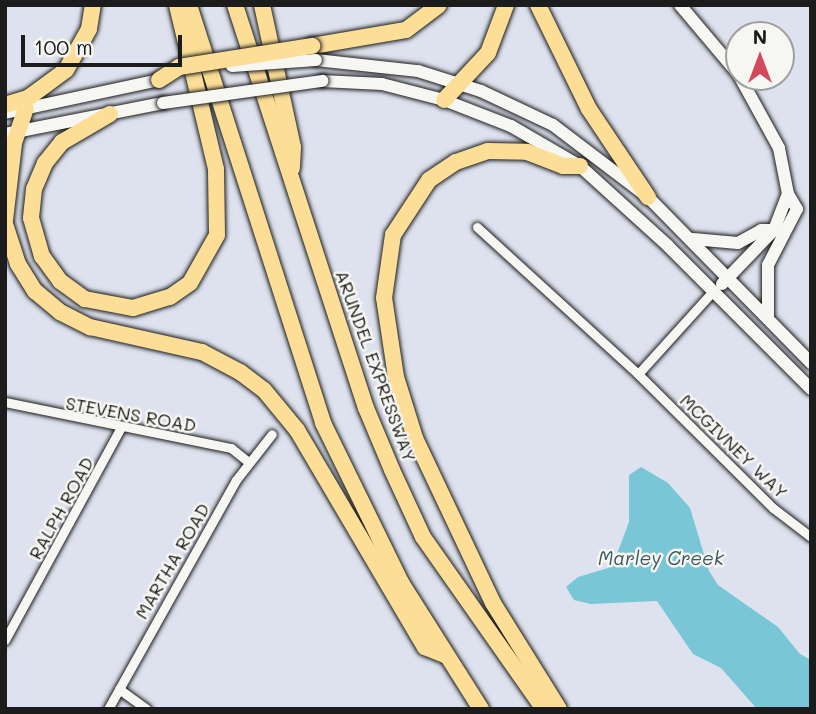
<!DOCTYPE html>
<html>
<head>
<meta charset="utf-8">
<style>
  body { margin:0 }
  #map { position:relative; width:816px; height:714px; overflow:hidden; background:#dde2ee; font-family:Mali,sans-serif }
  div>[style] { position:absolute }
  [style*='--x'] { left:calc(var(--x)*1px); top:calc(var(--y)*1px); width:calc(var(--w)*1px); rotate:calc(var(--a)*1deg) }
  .water>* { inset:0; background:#78c6d6 }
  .roads { filter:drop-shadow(0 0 2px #1c1c1c) drop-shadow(0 0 2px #1c1c1c) }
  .street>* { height:9px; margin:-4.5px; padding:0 4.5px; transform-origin:4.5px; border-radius:4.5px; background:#f6f6f2 }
  .secondary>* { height:12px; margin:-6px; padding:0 6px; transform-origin:6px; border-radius:6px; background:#f6f6f2 }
  .highway>* { height:16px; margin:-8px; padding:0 8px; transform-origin:8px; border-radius:8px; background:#fcde96 }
  .bridges { filter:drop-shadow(0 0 2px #1c1c1c) drop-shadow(0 0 2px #1c1c1c) }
  .secondary-bridge>* { height:12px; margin:-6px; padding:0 6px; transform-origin:6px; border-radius:6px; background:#f6f6f2 }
  .highway-bridge>* { height:16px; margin:-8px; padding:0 8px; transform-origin:8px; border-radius:8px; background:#fcde96 }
  span { translate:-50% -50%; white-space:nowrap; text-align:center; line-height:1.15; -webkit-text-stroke:5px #f6f6f2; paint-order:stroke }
  .street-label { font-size:18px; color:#1c1c1c }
  .water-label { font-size:19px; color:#3c585d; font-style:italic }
  .frame { position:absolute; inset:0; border:7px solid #1c1c1c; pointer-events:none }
  .north { position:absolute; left:725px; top:21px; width:70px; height:70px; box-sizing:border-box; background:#f6f6f2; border:2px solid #9f9f9c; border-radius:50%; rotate:0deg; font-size:19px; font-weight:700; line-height:28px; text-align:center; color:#1c1c1c }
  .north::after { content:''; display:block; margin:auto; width:24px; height:32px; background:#d1495b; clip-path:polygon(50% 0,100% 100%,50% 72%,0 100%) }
  .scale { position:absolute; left:21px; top:35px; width:161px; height:32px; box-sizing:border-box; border:4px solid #1c1c1c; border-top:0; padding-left:9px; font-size:21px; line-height:24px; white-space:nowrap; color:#1c1c1c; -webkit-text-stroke:5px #f6f6f2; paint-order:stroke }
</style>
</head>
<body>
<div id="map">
  <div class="water">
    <div style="clip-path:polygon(641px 467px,668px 483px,690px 508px,709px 571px,718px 585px,778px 627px,800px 654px,811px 660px,811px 709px,757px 709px,721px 668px,693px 654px,657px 601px,591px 604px,574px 600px,566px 587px,578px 577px,608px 568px,617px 554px,629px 522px,629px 475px)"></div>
  </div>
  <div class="roads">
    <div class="street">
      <div style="--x:477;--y:227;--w:218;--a:42.4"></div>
      <div style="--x:638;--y:374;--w:190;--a:44.8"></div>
      <div style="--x:773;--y:508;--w:48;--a:37.3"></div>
      <div style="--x:638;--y:374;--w:112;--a:-47.9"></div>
      <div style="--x:5;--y:402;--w:231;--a:11.5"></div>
      <div style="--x:231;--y:448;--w:22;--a:39"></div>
      <div style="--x:5;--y:640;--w:243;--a:-61.4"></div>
      <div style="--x:119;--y:689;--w:34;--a:36"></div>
      <div style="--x:108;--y:709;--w:262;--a:-60.8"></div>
      <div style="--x:236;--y:480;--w:58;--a:-52"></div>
    </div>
    <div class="secondary">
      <div style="--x:680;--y:5;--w:92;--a:49.9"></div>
      <div style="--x:316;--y:60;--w:103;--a:6.2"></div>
      <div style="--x:418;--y:71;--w:66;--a:17.6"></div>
      <div style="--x:481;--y:91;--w:80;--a:25.3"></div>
      <div style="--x:553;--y:125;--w:119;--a:37.2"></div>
      <div style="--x:648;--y:197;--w:233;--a:45.5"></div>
      <div style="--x:322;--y:81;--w:60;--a:2.9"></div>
      <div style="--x:382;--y:84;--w:64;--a:14.5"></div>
      <div style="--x:444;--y:100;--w:72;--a:21.2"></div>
      <div style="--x:511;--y:126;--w:80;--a:30.1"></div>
      <div style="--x:580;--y:166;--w:118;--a:42.2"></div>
      <div style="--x:667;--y:245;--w:204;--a:45"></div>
      <div style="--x:5;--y:113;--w:157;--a:-12.1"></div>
      <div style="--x:5;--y:134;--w:161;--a:-11.1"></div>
      <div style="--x:693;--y:239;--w:45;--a:5.1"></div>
      <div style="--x:738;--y:243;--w:26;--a:-29"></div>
      <div style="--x:761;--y:230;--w:13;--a:0"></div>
      <div style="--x:722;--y:284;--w:75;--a:-46.1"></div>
      <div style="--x:774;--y:230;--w:39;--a:-69"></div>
      <div style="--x:788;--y:194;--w:47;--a:-101.1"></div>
      <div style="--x:779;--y:148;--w:81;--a:-118.8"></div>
      <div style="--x:768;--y:318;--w:53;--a:-90"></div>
      <div style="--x:768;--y:265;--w:63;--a:-62.6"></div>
      <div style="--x:797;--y:209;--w:17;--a:-121"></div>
    </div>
    <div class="highway">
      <div style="--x:189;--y:5;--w:439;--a:72.2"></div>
      <div style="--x:323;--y:423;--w:179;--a:63.9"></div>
      <div style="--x:402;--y:584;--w:148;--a:57.7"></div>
      <div style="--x:235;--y:5;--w:424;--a:72"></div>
      <div style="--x:366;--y:408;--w:67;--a:67.2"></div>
      <div style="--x:392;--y:470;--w:74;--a:65.2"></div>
      <div style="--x:423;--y:537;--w:210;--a:54.9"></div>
      <div style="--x:262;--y:5;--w:145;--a:77.7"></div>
      <div style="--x:293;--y:147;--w:21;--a:93"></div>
      <div style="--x:538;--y:5;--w:116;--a:63.9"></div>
      <div style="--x:589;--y:109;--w:106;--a:56.2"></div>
      <div style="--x:312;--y:46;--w:95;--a:-9.7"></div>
      <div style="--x:406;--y:30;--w:41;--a:-37.1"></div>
      <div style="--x:444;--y:100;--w:64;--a:-46.9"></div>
      <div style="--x:488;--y:53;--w:51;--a:-69.4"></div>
      <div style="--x:5;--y:105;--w:24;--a:-17"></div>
      <div style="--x:28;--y:98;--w:47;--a:-36.4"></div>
      <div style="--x:66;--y:70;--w:47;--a:-60.7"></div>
      <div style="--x:89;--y:29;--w:24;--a:-81"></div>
      <div style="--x:110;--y:114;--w:56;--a:149.7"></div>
      <div style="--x:62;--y:142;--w:27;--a:129"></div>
      <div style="--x:45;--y:163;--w:28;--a:113"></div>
      <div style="--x:34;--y:189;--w:29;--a:96"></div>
      <div style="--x:31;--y:218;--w:40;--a:74"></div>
      <div style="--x:42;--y:256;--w:31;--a:54"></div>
      <div style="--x:60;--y:281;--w:31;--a:36"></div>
      <div style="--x:85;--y:299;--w:49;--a:10.6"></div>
      <div style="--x:133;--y:308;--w:39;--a:-17"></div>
      <div style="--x:170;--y:297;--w:24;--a:-35"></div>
      <div style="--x:190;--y:283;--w:55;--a:-60.6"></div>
      <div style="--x:217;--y:235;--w:66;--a:-90.9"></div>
      <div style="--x:216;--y:169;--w:169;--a:-103.4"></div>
      <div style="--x:5;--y:220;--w:78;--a:-83.3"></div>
      <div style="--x:14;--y:143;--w:36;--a:-71"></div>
      <div style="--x:5;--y:224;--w:42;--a:72"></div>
      <div style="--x:18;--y:264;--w:32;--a:58"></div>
      <div style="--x:35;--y:291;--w:33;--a:40"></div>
      <div style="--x:60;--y:312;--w:34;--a:27"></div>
      <div style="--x:90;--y:327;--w:115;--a:12.6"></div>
      <div style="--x:202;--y:352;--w:43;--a:27.8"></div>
      <div style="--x:240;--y:372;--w:30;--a:37"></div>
      <div style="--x:264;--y:390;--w:52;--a:50.5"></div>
      <div style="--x:297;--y:430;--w:252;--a:59.5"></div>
      <div style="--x:425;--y:647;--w:22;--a:22"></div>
      <div style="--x:559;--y:709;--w:125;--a:-121.9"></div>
      <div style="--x:493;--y:603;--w:183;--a:-115.3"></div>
      <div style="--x:415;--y:438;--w:64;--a:-107.3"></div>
      <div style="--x:396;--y:377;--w:80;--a:-98.6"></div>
      <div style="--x:384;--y:298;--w:64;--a:-81.9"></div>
      <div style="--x:393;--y:235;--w:66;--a:-56.8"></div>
      <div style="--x:429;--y:180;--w:32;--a:-34"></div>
      <div style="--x:456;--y:162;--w:34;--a:-19"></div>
      <div style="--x:488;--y:151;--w:39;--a:1"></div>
      <div style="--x:527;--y:152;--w:39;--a:21"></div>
      <div style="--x:563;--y:166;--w:17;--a:0"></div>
    </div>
  </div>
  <div class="bridges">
    <div class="secondary-bridge">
      <div style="--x:232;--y:66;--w:84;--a:-4.1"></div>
      <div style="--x:163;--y:103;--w:161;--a:-7.9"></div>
    </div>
    <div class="highway-bridge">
      <div style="--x:159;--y:80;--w:24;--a:-33"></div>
      <div style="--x:179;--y:67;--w:135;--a:-9"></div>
    </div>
  </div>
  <div class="street-label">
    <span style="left:376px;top:366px;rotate:70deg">ARUNDEL EXPRESSWAY</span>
    <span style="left:131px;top:414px;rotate:10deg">STEVENS ROAD</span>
    <span style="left:734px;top:446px;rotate:44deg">MCGIVNEY WAY</span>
    <span style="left:61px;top:508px;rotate:-61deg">RALPH ROAD</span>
    <span style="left:172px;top:561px;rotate:-60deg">MARTHA ROAD</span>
  </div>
  <div class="water-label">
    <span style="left:661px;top:558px">Marley Creek</span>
  </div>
  <div class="frame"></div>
  <div class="north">N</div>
  <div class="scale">100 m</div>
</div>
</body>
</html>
